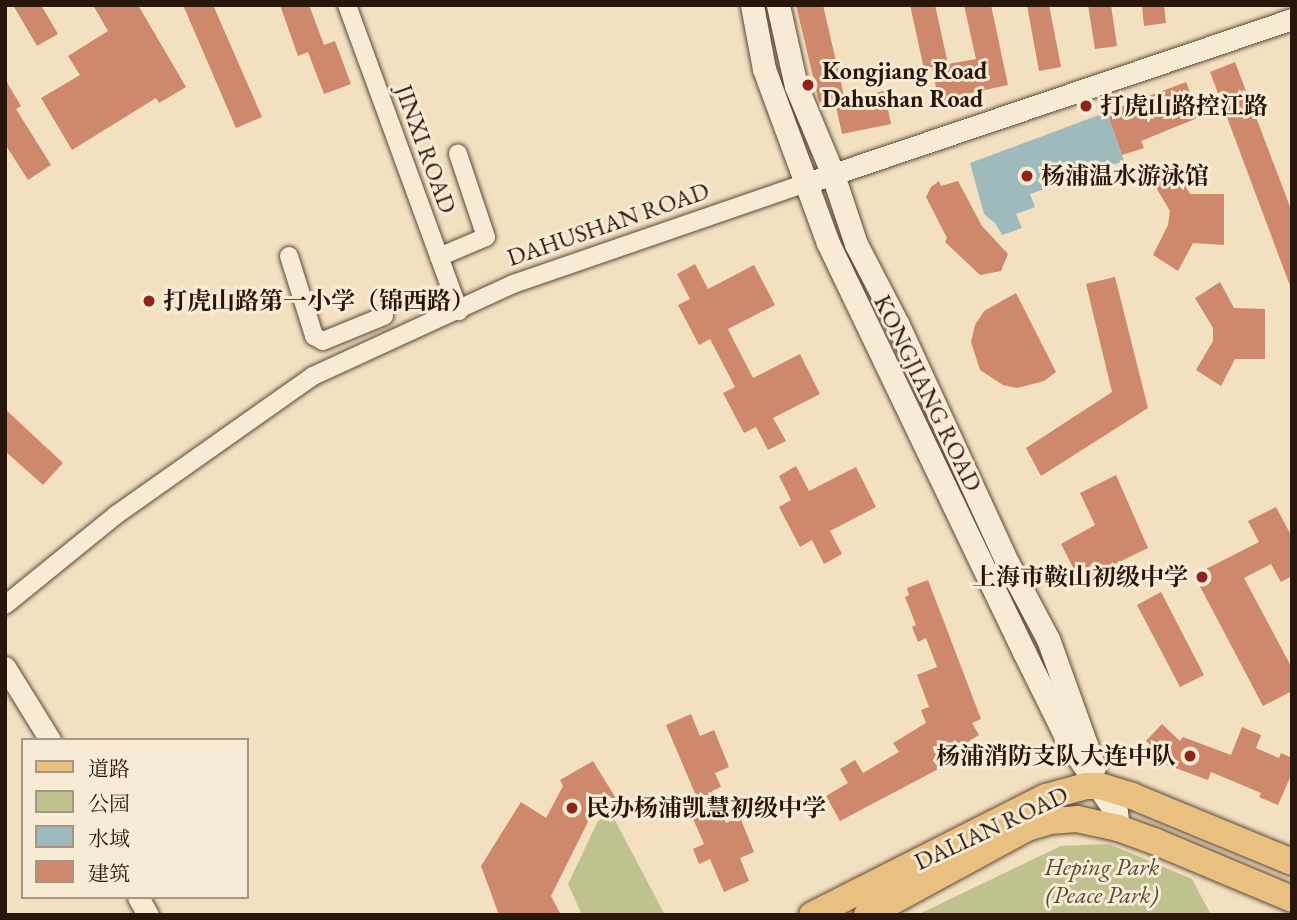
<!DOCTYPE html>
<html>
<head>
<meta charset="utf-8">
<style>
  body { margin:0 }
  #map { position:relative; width:1297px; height:920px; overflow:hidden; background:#f2e0c0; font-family:"EB Garamond","Noto Serif SC",serif }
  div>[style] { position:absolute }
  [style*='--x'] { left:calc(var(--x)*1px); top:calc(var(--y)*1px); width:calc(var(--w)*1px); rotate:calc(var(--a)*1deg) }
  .green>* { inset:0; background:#bfc18e }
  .water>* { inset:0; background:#9fbabc }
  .building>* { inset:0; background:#ce886b }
  .roads { filter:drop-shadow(0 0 2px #5b4838) drop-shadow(0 0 2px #5b4838) }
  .minor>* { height:18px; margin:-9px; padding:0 9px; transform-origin:9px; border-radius:9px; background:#f7ebd6 }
  .tertiary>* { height:21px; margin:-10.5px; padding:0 10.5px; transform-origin:10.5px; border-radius:10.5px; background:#f7ebd6 }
  .secondary>* { height:23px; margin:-11.5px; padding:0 11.5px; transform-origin:11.5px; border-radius:11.5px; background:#f7ebd6 }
  .primary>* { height:26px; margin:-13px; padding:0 13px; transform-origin:13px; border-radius:13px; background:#e9c080 }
  .dots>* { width:19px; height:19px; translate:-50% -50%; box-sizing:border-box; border:4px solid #f7ebd6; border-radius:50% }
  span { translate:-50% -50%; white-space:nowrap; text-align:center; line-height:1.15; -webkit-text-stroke:6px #f7ebd6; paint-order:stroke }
  .poi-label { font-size:24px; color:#29160b; font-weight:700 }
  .left { translate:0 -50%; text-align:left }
  .right { translate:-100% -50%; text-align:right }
  .street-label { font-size:24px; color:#29160b }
  .park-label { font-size:24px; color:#564932; font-style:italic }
  .frame { position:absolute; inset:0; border:7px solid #29160b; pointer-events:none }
  .legend { position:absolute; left:21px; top:738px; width:228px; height:161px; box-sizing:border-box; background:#f7ebd6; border:2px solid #a59685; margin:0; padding:9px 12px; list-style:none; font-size:21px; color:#29160b }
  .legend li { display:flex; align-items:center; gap:14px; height:35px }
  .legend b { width:35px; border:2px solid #a59685 }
</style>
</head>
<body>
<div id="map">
  <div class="green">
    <div style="clip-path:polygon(611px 813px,665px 915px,582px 915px,568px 884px,598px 821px)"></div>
    <div style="clip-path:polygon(1109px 844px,1192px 879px,1211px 915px,917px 915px,1061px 846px)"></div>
  </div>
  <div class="water">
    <div style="clip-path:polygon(1107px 112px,1124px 161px,1030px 194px,1035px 207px,1016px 214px,1022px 228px,1002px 235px,995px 223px,984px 214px,970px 163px)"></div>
  </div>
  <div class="building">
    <div style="clip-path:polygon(13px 5px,41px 5px,58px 34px,37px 46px)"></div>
    <div style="clip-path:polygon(93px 5px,138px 5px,186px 87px,159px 103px,156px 98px,72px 150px,41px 98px,80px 75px,68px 56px,108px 31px)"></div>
    <div style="clip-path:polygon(183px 5px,213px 5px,262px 117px,236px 128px)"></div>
    <div style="clip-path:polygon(280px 5px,309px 5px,324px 45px,335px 41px,351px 84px,324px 94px,308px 52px,298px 56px)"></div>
    <div style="clip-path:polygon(796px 5px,823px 5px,844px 96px,819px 102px)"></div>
    <div style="clip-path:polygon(910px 5px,935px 5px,948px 64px,976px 59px,964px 5px,991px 5px,1008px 85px,961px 95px,963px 105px,940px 109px,932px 67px,924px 69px)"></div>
    <div style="clip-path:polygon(1027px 5px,1049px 5px,1061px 67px,1039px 71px)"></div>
    <div style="clip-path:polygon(1088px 5px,1111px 5px,1117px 46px,1095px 49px)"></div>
    <div style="clip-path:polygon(1142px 5px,1164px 5px,1166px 23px,1144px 26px)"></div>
    <div style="clip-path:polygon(1235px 62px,1292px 212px,1292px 291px,1210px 72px)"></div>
    <div style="clip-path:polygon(5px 79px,21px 106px,16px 109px,51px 165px,28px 180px,5px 144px)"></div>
    <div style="clip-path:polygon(1186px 82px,1200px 117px,1141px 141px,1144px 148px,1122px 155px,1107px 112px)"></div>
    <div style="clip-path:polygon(884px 91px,891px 124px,842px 134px,835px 102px)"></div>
    <div style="clip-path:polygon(1177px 169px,1190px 194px,1224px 194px,1224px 245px,1193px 243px,1178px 271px,1153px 255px,1168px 225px,1170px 211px,1154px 184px)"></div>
    <div style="clip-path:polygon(939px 181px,941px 186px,958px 181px,982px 226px,1008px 254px,1001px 271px,980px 275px,945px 242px,947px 238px,926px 197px,931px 187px)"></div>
    <div style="clip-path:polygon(695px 264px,708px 289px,754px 265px,775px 305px,728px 329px,735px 343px,753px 378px,800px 354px,820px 394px,773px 418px,786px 441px,768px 450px,756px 427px,744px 433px,723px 393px,735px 387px,710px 339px,699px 345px,678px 305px,690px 299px,677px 274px)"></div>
    <div style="clip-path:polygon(1115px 277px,1148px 408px,1041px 476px,1026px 448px,1112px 392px,1086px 284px)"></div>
    <div style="clip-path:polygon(1220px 282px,1234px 308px,1265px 309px,1265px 359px,1235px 359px,1221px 386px,1196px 370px,1213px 341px,1213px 328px,1195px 298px)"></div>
    <div style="clip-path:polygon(1016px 293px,1056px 372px,1044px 381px,1017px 388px,1003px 385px,980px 370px,971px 342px,975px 325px,984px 311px)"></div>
    <div style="clip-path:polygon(5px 409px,63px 463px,43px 485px,5px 451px)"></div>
    <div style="clip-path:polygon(796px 466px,809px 491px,856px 467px,876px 507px,830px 531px,842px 554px,824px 564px,812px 540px,800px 547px,779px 507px,791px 500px,779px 476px)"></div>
    <div style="clip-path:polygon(1116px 475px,1148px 548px,1080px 581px,1061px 544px,1095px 525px,1080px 493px)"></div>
    <div style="clip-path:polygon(1276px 507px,1292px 537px,1292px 576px,1281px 582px,1271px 564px,1244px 578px,1292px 668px,1292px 691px,1263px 706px,1194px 575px,1259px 542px,1248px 521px)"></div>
    <div style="clip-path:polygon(928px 580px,981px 719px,972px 723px,979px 735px,951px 753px,954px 759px,944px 766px,840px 821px,826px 796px,848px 783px,840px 769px,855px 760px,863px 773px,899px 752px,893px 743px,926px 723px,921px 710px,929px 707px,917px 675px,937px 667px,926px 638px,918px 642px,912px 627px,916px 625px,905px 597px,909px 595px,907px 588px)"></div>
    <div style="clip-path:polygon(1161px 592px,1204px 675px,1180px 687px,1137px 605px)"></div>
    <div style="clip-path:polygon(691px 714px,700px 736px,714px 730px,729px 767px,715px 773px,721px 787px,712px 791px,726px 823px,740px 817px,754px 852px,740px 858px,749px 881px,724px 892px,710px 859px,699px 864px,693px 849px,704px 844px,691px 814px,702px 810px,666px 725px)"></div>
    <div style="clip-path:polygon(1162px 724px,1180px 741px,1183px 737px,1231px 755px,1242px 727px,1261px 735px,1256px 748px,1279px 758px,1281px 753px,1292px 758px,1292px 773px,1278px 805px,1259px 797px,1261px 793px,1211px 772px,1208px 780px,1167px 765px,1169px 761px,1146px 741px)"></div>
    <div style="clip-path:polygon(593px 761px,617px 800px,591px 816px,551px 896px,561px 915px,499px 915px,481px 866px,521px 802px,546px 818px,563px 786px,560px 780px)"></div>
  </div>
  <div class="roads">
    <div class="minor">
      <div style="--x:347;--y:5;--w:326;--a:69.9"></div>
      <div style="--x:289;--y:256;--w:84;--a:72.6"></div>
      <div style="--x:314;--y:336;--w:10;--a:29"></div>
      <div style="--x:323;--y:341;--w:66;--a:-22.3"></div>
      <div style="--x:439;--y:257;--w:51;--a:-23.1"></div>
      <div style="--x:486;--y:237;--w:88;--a:-108.6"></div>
      <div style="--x:5;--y:605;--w:143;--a:-39"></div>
      <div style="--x:116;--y:515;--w:241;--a:-35.2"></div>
      <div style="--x:313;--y:376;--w:220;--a:-24.7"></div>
      <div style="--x:513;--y:284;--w:308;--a:-19"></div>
    </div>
    <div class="tertiary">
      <div style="--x:804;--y:184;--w:515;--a:-18.68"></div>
      <div style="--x:5;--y:667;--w:86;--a:58.3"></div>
      <div style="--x:138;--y:897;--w:21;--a:61"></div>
    </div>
    <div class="secondary">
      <div style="--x:752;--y:5;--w:65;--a:79.4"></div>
      <div style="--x:764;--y:69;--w:185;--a:69.8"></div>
      <div style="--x:828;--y:243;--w:454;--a:64.4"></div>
      <div style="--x:1024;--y:652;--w:104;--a:63.7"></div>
      <div style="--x:1070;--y:745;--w:81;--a:55.5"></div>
      <div style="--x:1116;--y:812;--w:16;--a:83"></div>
      <div style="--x:778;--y:5;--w:83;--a:77.5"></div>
      <div style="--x:796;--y:86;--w:93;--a:67.3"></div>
      <div style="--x:832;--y:172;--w:76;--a:71.6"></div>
      <div style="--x:856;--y:244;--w:91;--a:62.6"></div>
      <div style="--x:898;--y:325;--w:261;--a:65.3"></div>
      <div style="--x:1007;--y:562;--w:87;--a:62"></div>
      <div style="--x:1048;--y:639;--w:136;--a:70.2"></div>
    </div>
    <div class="primary">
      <div style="--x:812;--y:915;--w:262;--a:-26.8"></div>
      <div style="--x:1046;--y:797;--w:41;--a:-15.4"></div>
      <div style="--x:1086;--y:786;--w:14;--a:0"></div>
      <div style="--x:1100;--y:786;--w:34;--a:17"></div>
      <div style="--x:1132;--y:796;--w:173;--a:22.4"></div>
      <div style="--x:867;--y:915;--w:182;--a:-28.5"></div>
      <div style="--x:1027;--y:828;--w:24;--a:-17"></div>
      <div style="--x:1050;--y:821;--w:27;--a:-4"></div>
      <div style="--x:1077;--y:819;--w:42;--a:12.4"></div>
      <div style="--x:1118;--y:828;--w:38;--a:20"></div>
      <div style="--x:1154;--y:841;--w:150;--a:22.8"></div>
    </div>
  </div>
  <div class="dots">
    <div style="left:808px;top:85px;background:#8f2418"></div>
    <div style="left:1086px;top:106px;background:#8f2418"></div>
    <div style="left:1027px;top:176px;background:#8f2418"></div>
    <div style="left:149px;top:301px;background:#8f2418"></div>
    <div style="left:1202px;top:577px;background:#8f2418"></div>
    <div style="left:1190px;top:756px;background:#8f2418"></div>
    <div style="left:572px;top:808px;background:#8f2418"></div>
  </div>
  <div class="poi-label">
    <span class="left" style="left:822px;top:85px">Kongjiang Road<br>Dahushan Road</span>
    <span class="left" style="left:1100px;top:106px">打虎山路控江路</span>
    <span class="left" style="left:1041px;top:176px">杨浦温水游泳馆</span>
    <span class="left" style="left:163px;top:301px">打虎山路第一小学（锦西路）</span>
    <span class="right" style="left:1188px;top:577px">上海市鞍山初级中学</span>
    <span class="right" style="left:1176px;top:756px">杨浦消防支队大连中队</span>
    <span class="left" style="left:586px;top:808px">民办杨浦凯慧初级中学</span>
  </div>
  <div class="street-label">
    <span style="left:426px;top:149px;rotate:70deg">JINXI ROAD</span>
    <span style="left:608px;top:224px;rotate:-19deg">DAHUSHAN ROAD</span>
    <span style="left:928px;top:393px;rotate:64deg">KONGJIANG ROAD</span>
    <span style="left:991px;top:828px;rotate:-25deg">DALIAN ROAD</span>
  </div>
  <div class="park-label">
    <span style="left:1102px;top:881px">Heping Park<br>(Peace Park)</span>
  </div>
  <div class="frame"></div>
  <ul class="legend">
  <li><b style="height:9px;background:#e9c080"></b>道路</li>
  <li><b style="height:19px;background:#bfc18e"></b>公园</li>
  <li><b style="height:19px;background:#9fbabc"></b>水域</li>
  <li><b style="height:19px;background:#ce886b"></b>建筑</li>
  </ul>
</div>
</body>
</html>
